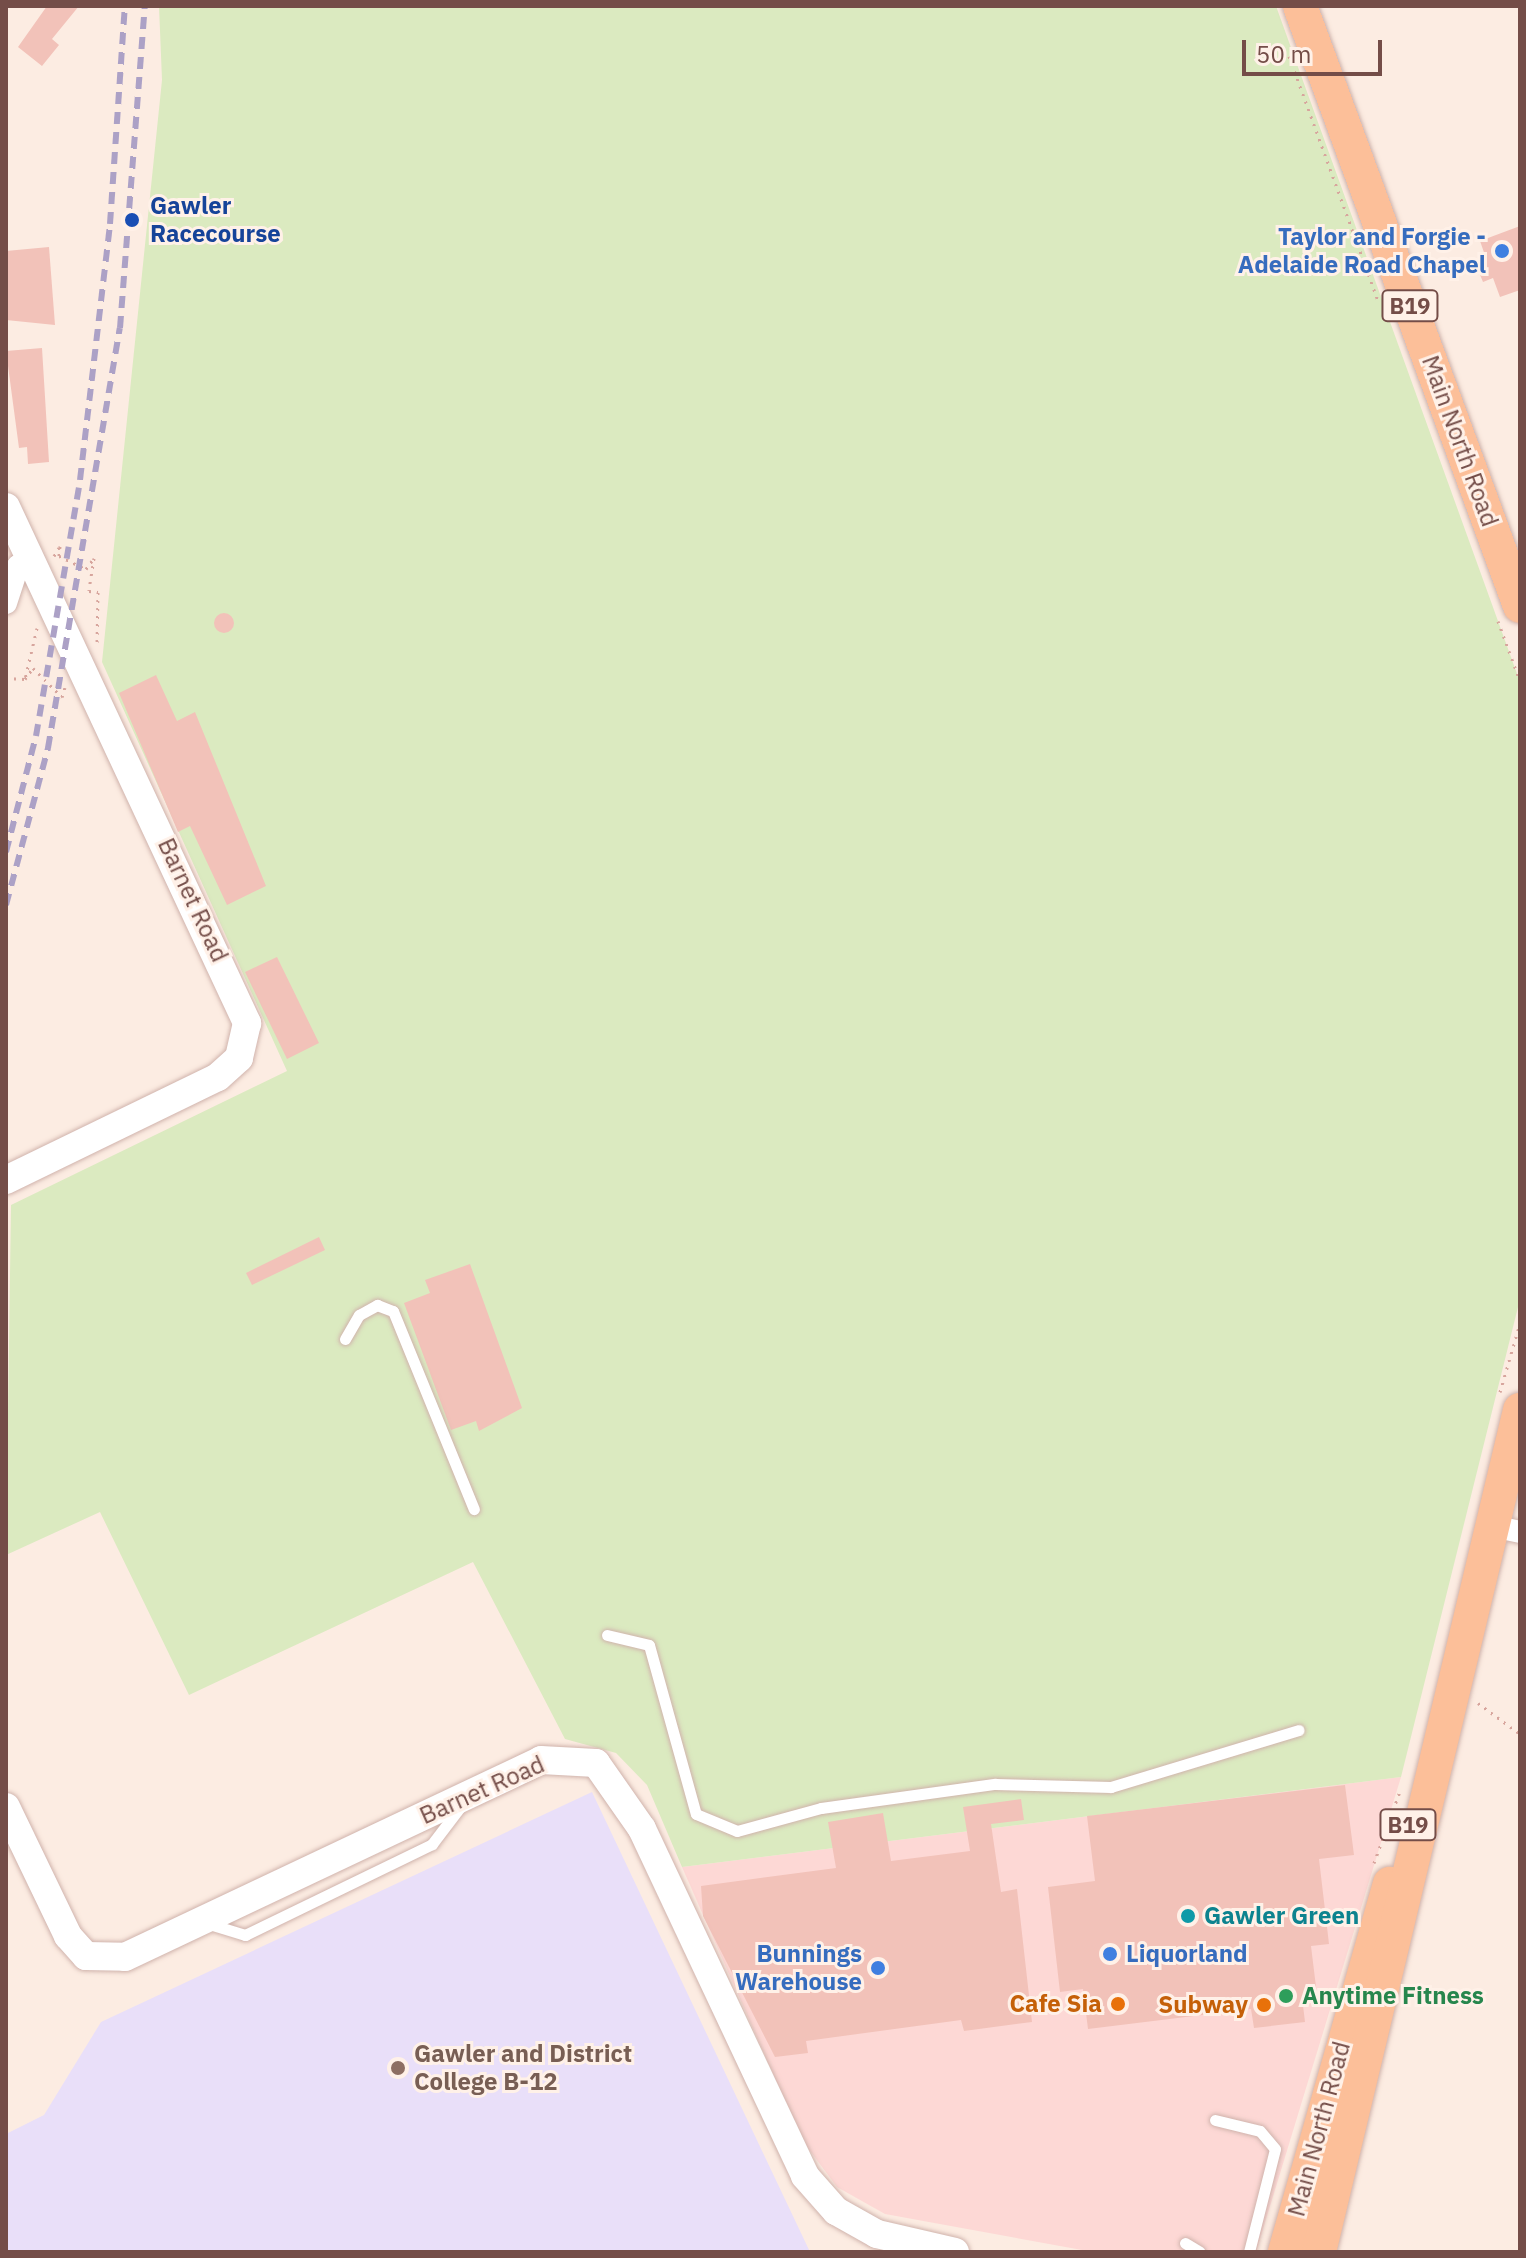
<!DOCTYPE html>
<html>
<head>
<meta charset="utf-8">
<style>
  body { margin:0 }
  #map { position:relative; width:1526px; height:2258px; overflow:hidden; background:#fcece2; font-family:"IBM Plex Sans",sans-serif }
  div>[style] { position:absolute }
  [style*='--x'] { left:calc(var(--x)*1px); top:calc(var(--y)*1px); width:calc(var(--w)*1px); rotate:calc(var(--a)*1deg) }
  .commercial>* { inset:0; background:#fdd8d5 }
  .education>* { inset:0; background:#e9dff9 }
  .green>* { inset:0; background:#dbeac0 }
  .building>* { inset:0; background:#f2c2b9 }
  .round { border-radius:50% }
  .path>* { height:3px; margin-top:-1.5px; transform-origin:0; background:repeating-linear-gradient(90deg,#d7a59d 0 2px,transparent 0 8px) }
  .roads { filter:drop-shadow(0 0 2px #d0b3ac) drop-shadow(0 0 2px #d0b3ac) }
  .service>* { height:11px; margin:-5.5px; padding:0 5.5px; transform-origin:5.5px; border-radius:5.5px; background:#fff }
  .minor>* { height:22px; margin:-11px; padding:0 11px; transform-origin:11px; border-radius:11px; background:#fff }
  .tertiary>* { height:28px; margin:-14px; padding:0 14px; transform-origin:14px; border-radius:14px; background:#fff }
  .primary>* { height:34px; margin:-17px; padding:0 17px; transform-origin:17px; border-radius:17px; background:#fcbf99 }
  .rail>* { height:6px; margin-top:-3px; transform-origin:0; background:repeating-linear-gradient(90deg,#aca1c6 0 12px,transparent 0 20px) }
  .dots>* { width:22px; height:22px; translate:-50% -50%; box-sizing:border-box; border:4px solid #fff1e8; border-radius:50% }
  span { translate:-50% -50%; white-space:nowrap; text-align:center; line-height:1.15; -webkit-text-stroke:6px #fff1e8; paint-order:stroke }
  .shield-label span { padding:2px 6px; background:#fff1e8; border:2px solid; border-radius:6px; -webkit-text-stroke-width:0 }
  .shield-label { font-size:22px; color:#744d48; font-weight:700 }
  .transit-label { font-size:24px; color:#164399; font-weight:700 }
  .left { translate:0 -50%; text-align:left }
  .shop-label { font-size:24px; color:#366cbe; font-weight:700 }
  .right { translate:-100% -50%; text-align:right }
  .street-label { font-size:24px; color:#744d48 }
  .culture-label { font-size:24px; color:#0d838f; font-weight:700 }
  .leisure-label { font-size:24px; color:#27864d; font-weight:700 }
  .food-label { font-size:24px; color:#c56008; font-weight:700 }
  .education-label { font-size:24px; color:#785e54; font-weight:700 }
  .frame { position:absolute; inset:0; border:8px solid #744d48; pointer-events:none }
  .scale { position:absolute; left:1242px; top:40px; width:140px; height:36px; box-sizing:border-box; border:4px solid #744d48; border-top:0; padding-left:10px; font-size:24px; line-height:28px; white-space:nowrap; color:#744d48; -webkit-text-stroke:6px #fff1e8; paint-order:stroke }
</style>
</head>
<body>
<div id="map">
  <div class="commercial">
    <div style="clip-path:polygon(1401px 1777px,1256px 2252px,1093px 2252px,885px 2214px,837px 2187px,802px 2140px,682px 1867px)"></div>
  </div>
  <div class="education">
    <div style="clip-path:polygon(592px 1792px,810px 2252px,6px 2252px,6px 2134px,44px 2115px,101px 2022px)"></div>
  </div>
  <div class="green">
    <div style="clip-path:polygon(159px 6px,1276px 6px,1520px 682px,1520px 1299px,1401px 1777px,682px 1867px,647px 1785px,616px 1753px,565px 1739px,473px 1562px,189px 1695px,100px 1512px,6px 1555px,11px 1205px,287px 1071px,102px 662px,162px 80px)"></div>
  </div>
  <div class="building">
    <div style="clip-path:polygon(47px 6px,79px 6px,52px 39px,59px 45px,42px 66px,18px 47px)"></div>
    <div style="clip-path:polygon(1520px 226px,1520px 290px,1500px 297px,1493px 278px,1483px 282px,1476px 265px,1487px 261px,1480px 241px)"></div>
    <div style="clip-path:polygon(49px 247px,55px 325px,6px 320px,6px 251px)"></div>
    <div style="clip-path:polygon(42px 348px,49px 462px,28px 464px,27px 447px,19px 448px,6px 351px)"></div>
    <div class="round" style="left:214px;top:613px;width:20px;height:20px"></div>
    <div style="clip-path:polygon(156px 675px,177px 721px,195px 712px,266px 886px,227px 905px,190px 826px,178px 832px,119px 693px)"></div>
    <div style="clip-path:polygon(277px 957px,319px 1043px,287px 1059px,245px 972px)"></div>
    <div style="clip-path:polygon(319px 1237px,325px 1250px,252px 1285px,246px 1273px)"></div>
    <div style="clip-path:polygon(470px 1264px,522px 1408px,479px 1431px,476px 1421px,451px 1430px,404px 1303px,430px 1293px,425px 1280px)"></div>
    <div style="clip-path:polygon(1345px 1785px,1354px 1855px,1319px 1859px,1329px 1944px,1311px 1946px,1317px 1995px,1302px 1997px,1305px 2022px,1254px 2028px,1251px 2009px,1088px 2029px,1083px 1989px,1060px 1992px,1048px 1887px,1095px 1881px,1087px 1816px)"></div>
    <div style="clip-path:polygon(1021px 1799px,1024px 1820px,991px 1824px,1001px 1892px,1017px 1889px,1032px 2022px,964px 2031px,961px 2020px,806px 2041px,808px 2053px,775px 2057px,703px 1916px,701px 1886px,836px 1868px,828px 1822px,883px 1813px,891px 1861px,970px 1851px,963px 1807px)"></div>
  </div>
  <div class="path">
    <div style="--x:1289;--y:56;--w:263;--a:70"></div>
    <div style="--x:54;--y:556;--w:12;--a:-59"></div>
    <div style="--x:60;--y:546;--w:10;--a:96"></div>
    <div style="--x:59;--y:556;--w:30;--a:26"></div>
    <div style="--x:86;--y:569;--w:14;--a:-54"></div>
    <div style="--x:94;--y:558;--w:33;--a:99"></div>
    <div style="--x:89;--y:591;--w:9;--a:6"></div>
    <div style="--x:98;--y:592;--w:54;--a:91.1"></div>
    <div style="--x:1498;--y:621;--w:64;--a:69.9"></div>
    <div style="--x:37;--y:628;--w:52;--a:103.2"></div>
    <div style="--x:25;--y:679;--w:14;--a:-54"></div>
    <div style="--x:33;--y:668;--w:41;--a:45"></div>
    <div style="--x:62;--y:697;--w:10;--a:-73"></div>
    <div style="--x:6;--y:678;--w:19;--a:3"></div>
    <div style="--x:1500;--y:1392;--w:72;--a:-73.8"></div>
    <div style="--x:1478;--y:1703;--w:52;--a:36.4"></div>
    <div style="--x:1374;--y:1863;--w:77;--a:-70.1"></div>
  </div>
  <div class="roads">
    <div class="service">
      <div style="--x:345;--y:1339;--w:28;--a:-60"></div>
      <div style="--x:359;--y:1315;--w:21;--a:-29"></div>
      <div style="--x:377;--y:1305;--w:17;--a:21"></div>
      <div style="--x:393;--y:1311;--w:214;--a:67.8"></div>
      <div style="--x:607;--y:1635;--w:43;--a:13.4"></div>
      <div style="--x:649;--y:1645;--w:175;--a:74.5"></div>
      <div style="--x:696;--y:1814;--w:44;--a:22.5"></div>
      <div style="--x:737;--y:1831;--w:87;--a:-15.3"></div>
      <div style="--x:821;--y:1808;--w:176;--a:-7.9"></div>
      <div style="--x:995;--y:1784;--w:116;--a:1.5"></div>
      <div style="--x:1111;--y:1787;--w:196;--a:-16.9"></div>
      <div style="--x:206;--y:1923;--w:41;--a:17.1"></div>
      <div style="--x:245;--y:1935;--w:208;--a:-25.9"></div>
      <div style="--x:432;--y:1844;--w:53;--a:-52.7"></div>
      <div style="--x:1215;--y:2120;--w:46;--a:13.7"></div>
      <div style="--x:1260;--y:2131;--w:23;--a:50"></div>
      <div style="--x:1275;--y:2149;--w:106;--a:104.2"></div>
      <div style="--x:1185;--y:2243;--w:17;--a:31"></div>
    </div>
    <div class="minor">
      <div style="--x:6;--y:603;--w:39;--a:-72"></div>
      <div style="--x:18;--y:566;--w:15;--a:-28"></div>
      <div style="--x:1492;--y:1526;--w:29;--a:12"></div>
    </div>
    <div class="tertiary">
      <div style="--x:6;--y:507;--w:570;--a:64.96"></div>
      <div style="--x:247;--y:1023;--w:36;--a:103"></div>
      <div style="--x:239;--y:1058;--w:28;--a:138"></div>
      <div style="--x:218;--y:1077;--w:236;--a:154.1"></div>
      <div style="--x:6;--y:1807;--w:143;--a:64.3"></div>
      <div style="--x:68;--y:1936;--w:27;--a:48"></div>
      <div style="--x:86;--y:1956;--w:39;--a:1"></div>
      <div style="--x:125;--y:1957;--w:460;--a:-25.3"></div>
      <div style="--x:541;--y:1760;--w:55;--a:3.1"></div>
      <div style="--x:596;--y:1763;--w:80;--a:55.1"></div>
      <div style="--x:642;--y:1829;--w:383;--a:64.8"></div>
      <div style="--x:805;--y:2176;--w:47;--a:48.5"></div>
      <div style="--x:836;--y:2211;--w:47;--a:29.3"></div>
      <div style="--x:877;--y:2234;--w:80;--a:13"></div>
    </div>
    <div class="primary">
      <div style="--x:1300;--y:6;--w:639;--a:69.86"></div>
      <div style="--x:1285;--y:2252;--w:383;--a:-74.1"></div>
      <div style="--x:1319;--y:2252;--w:866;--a:-76.57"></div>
    </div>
  </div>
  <div class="rail">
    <div style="--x:6;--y:852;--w:120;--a:-75.5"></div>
    <div style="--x:36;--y:736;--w:260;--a:-80.2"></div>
    <div style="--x:80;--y:480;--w:258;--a:-83.3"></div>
    <div style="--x:110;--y:224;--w:219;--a:-86.1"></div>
    <div style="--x:6;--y:905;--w:163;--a:-75"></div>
    <div style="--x:48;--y:748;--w:426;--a:-80.3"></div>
    <div style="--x:120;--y:328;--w:323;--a:-85.6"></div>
  </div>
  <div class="dots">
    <div style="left:132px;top:220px;background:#1a4fb4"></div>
    <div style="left:1502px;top:251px;background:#3f7fe0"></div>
    <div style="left:1188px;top:1916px;background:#0f9aa8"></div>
    <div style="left:1110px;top:1954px;background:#3f7fe0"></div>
    <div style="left:878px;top:1968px;background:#3f7fe0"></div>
    <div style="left:1286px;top:1996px;background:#2e9e5b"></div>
    <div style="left:1118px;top:2004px;background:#e8710a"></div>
    <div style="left:1264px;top:2005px;background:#e8710a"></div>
    <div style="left:398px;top:2068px;background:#8d6e63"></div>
  </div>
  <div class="shield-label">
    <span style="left:1410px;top:306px">B19</span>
    <span style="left:1408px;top:1825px">B19</span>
  </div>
  <div class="transit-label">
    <span class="left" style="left:150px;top:220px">Gawler<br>Racecourse</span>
  </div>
  <div class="shop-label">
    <span class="right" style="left:1486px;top:251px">Taylor and Forgie -<br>Adelaide Road Chapel</span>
    <span class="right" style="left:862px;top:1968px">Bunnings<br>Warehouse</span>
    <span class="left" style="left:1126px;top:1954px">Liquorland</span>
  </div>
  <div class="street-label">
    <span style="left:1460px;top:441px;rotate:70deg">Main North Road</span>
    <span style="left:193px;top:900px;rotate:65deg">Barnet Road</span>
    <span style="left:482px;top:1790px;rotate:-24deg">Barnet Road</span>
    <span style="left:1319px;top:2129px;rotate:-75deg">Main North Road</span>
  </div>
  <div class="culture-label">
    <span class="left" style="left:1204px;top:1916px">Gawler Green</span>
  </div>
  <div class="leisure-label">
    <span class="left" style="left:1302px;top:1996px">Anytime Fitness</span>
  </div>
  <div class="food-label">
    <span class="right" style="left:1102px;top:2004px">Cafe Sia</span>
    <span class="right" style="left:1248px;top:2005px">Subway</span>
  </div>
  <div class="education-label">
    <span class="left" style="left:414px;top:2068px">Gawler and District<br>College B-12</span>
  </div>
  <div class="frame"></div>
  <div class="scale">50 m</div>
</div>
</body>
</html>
